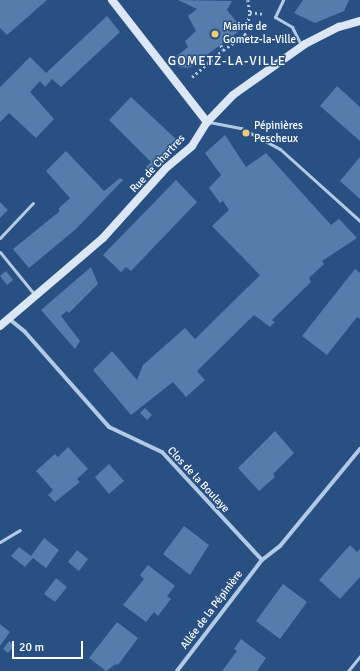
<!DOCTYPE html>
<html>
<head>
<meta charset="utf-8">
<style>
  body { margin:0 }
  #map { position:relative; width:360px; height:671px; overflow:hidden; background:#295083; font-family:Signika,sans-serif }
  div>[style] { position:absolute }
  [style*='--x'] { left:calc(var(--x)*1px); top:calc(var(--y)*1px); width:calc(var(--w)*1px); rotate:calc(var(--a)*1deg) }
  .building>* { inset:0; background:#567cac }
  .path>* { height:2.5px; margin-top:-1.25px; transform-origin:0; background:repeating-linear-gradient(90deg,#b2cae6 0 2px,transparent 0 5px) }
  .lane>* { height:3px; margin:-1.5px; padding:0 1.5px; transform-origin:1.5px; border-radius:1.5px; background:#b2cae6 }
  .street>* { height:4px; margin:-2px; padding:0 2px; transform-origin:2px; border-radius:2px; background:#b2cae6 }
  .secondary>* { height:8px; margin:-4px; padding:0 4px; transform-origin:4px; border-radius:4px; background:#dce7f6 }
  .dots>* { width:11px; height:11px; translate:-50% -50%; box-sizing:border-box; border:2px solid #295083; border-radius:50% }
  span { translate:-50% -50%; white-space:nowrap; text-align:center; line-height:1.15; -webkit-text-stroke:3px #295083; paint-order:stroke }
  .poi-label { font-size:11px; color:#fff }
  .left { translate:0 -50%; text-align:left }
  .street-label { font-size:11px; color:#fff }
  .quarter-label { font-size:13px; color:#fff; letter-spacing:1px }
  .scale { position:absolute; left:12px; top:641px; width:71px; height:18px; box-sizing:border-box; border:2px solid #fff; border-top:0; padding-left:5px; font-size:12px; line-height:14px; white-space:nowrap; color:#fff; -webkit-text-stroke:3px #295083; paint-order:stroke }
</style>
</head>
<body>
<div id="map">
  <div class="building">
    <div style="clip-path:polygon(0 0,47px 0,7px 35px,0 28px)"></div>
    <div style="clip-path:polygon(178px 0,232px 1px,227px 10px,242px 29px,189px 68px,179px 67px,173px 59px,188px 47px,185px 41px,196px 31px,188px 16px,197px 9px)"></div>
    <div style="clip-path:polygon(303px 0,349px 0,344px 11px,315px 23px,294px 13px)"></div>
    <div style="clip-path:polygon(107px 16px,120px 32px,61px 87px,52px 79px,45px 87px,40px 81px,30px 92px,54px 119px,36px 138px,9px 113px,0 122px,0 87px,30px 57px,46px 73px)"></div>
    <div style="clip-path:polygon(337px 86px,360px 107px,360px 141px,320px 106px)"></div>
    <div style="clip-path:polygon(131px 97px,178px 141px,150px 171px,146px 167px,151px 162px,109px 120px)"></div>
    <div style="clip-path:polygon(225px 135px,246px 167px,266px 153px,331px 225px,339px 219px,357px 238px,322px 261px,324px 264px,309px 278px,311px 282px,272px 320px,275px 322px,270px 327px,254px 315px,197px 371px,205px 380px,186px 397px,173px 382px,131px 415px,93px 370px,112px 351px,137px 380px,143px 365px,185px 328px,195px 339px,260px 275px,212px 226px,229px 210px,223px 201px,220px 203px,209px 188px,221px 175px,205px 153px)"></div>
    <div style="clip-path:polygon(66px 151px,104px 191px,120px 178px,123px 180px,76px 229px,29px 268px,13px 249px,60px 211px,58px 209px,70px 198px,46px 171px)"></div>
    <div style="clip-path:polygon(360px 157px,360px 199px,340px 181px)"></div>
    <div style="clip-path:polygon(176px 180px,197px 202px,131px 271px,126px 267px,121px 272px,103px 255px)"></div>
    <div style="clip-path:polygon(0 202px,8px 210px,0 218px)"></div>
    <div style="clip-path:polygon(91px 267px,98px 284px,69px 313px,67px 311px,61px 316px,80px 341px,75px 349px,41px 310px)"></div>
    <div style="clip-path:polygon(355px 269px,360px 273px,360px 319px,357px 317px,327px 355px,302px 336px)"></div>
    <div style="clip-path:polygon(6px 271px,13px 280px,7px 285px,0 276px)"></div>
    <div style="clip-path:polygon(145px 408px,152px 415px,147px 420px,140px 413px)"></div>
    <div style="clip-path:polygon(275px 431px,294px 453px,273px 474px,275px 477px,259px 491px,238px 468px)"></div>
    <div style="clip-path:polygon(68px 447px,88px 469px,77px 479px,80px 482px,55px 502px,48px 495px,53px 490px,36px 471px,55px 454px,58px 457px)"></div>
    <div style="clip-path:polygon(109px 464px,124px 481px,109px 494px,95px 477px)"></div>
    <div style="clip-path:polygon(184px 526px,209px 545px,190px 575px,163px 554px)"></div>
    <div style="clip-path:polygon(44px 538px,59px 550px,46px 568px,33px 558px,25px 567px,11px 556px,19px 547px,31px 556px)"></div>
    <div style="clip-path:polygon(350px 545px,357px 552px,360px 549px,360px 577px,340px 599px,319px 580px)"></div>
    <div style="clip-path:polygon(77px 550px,88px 559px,79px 571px,68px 562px)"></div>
    <div style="clip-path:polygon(148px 565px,175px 586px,167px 596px,171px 599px,161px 612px,158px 616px,154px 612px,146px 622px,123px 605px,144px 579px,140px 575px)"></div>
    <div style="clip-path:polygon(56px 578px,67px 587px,55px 602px,44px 594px)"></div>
    <div style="clip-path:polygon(283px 584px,307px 602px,280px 639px,256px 621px)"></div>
    <div style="clip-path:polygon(117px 622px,138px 638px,118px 665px,116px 664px,106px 671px,89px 658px)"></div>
    <div style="clip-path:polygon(0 624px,10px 632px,0 646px)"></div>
    <div style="clip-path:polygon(241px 639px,266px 658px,257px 671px,222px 671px,237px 651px,234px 649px)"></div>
    <div style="clip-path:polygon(9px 641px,15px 645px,8px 653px,3px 649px)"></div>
  </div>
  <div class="path">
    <div style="--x:248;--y:0;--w:12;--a:81"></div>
    <div style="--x:250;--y:12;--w:12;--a:9"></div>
    <div style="--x:221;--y:45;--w:5;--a:68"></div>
    <div style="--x:223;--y:50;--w:27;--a:-34"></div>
    <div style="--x:245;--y:35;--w:24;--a:-78"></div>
    <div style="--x:192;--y:77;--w:41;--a:-41.1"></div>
  </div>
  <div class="lane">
    <div style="--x:283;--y:0;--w:19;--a:115"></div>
    <div style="--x:275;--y:17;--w:20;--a:30"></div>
    <div style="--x:292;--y:27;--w:20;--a:63"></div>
    <div style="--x:209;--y:122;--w:33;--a:11"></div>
    <div style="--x:241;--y:128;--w:44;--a:28.3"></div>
    <div style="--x:280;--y:149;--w:108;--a:42"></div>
    <div style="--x:0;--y:238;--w:48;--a:-46.7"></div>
    <div style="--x:0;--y:252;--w:55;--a:50.9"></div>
    <div style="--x:0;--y:542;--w:23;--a:-31"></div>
    <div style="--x:348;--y:671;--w:19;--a:-51"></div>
  </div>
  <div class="street">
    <div style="--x:8;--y:318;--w:22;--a:39"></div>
    <div style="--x:25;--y:332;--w:127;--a:48.5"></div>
    <div style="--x:109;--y:427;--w:59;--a:25.3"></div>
    <div style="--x:162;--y:452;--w:147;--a:47.2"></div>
    <div style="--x:262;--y:560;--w:23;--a:-38"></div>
    <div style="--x:280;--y:546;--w:126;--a:-50.5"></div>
    <div style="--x:177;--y:671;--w:140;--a:-52.6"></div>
  </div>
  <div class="secondary">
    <div style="--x:112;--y:0;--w:155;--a:52.1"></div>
    <div style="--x:0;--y:326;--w:135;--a:-40.5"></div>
    <div style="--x:103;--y:238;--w:94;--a:-48"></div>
    <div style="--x:166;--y:168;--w:34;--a:-40"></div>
    <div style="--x:192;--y:146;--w:28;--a:-58"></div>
    <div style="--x:207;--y:122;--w:37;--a:-46"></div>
    <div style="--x:233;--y:95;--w:88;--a:-35.3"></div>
    <div style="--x:305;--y:44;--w:38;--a:-27"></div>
    <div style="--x:339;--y:27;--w:22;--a:-16"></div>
  </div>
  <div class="dots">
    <div style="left:215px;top:34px;background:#edcc79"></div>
    <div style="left:246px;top:133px;background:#edcc79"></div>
  </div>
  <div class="poi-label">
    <span class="left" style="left:223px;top:34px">Mairie de<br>Gometz-la-Ville</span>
    <span class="left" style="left:254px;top:133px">Pépinières<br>Pescheux</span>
  </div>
  <div class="street-label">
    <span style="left:158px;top:164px;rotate:-47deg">Rue de Chartres</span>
    <span style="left:198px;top:480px;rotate:47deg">Clos de la Boulaye</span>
    <span style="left:212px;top:610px;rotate:-53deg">Allée de la Pépinière</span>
  </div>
  <div class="quarter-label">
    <span style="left:227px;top:61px">GOMETZ-LA-VILLE</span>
  </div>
  <div class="scale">20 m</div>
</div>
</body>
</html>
